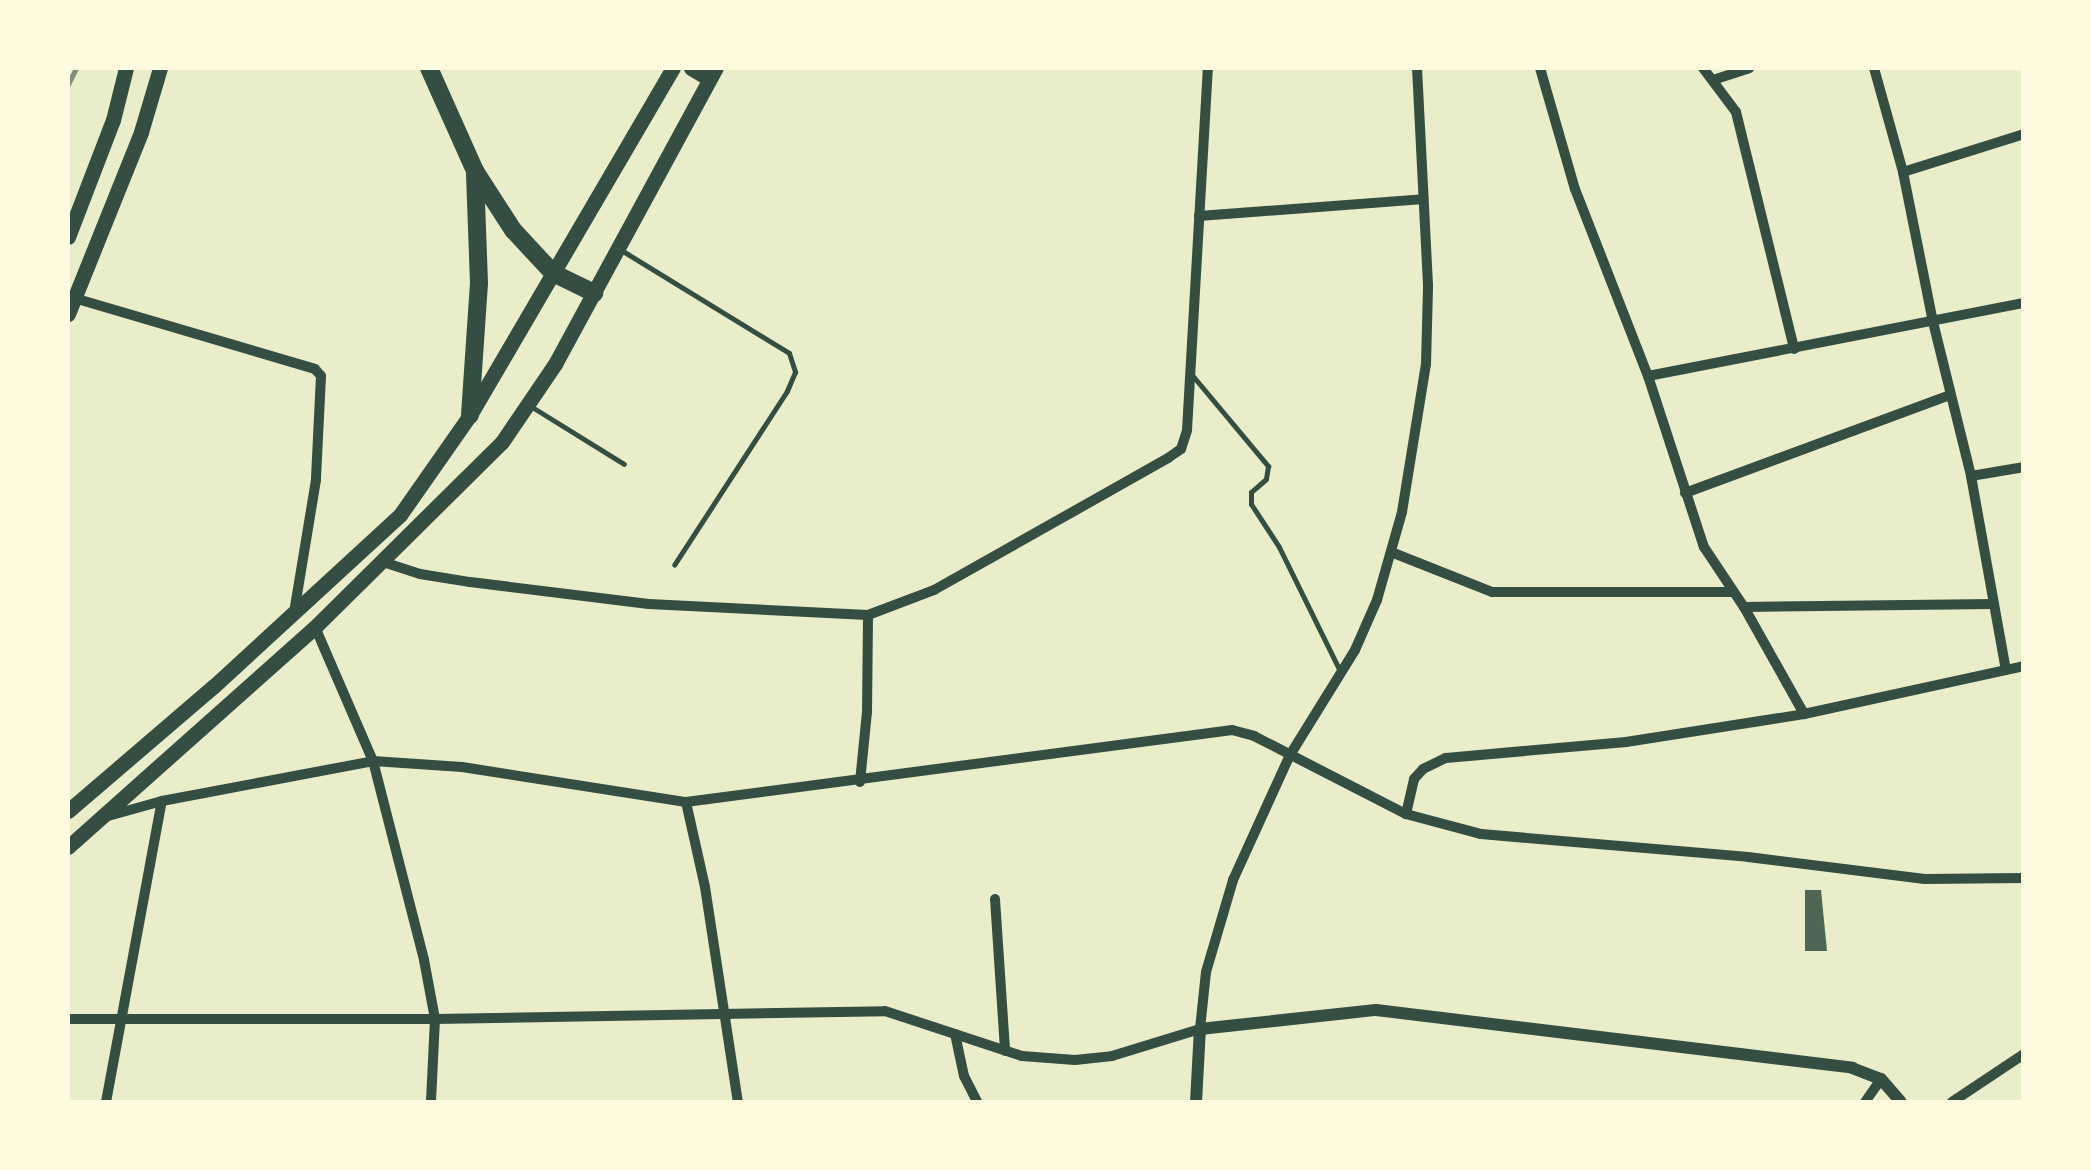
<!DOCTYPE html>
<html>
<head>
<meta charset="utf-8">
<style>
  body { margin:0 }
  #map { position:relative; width:2091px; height:1170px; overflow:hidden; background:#e9edc9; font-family:"Playfair Display",serif }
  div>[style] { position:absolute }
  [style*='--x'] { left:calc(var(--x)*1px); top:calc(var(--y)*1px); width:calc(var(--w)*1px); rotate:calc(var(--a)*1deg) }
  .building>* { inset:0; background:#4f6655 }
  .service>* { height:5px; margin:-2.5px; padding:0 2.5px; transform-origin:2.5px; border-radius:2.5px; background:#344e41 }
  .minor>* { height:10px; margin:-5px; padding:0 5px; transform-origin:5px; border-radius:5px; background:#344e41 }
  .tertiary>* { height:12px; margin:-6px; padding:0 6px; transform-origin:6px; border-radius:6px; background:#344e41 }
  .primary>* { height:15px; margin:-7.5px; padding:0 7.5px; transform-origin:7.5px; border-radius:7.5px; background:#344e41 }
  .motorway>* { height:18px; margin:-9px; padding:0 9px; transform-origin:9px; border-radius:9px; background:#344e41 }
  .rail>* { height:5px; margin:-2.5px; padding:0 2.5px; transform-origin:2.5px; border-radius:2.5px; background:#7c8e77 }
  span { translate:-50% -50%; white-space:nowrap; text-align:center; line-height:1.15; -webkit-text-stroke:9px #fefae0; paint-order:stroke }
  .frame { position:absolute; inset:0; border:70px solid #fefae0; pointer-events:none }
</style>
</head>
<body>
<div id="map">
  <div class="building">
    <div style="clip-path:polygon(1805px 890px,1821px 890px,1827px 951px,1805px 951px)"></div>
  </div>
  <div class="service">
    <div style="--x:621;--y:250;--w:197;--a:31.5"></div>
    <div style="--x:789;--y:353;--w:20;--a:72"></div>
    <div style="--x:795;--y:372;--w:21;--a:113"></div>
    <div style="--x:787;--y:391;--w:207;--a:123"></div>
    <div style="--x:1192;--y:375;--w:119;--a:50.1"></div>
    <div style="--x:1268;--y:466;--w:13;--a:99"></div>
    <div style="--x:1266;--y:479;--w:20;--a:139"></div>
    <div style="--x:1251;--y:492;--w:12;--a:90"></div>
    <div style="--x:1251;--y:504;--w:51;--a:56.9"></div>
    <div style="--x:1279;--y:547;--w:138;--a:63.8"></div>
    <div style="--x:532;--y:407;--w:108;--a:31.8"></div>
  </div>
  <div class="minor">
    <div style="--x:1540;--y:68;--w:126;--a:73.9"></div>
    <div style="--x:1575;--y:189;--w:201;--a:68.7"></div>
    <div style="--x:1648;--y:376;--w:180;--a:71.9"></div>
    <div style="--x:1704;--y:547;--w:72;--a:56.3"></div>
    <div style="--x:1744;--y:607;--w:123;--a:60.7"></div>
    <div style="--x:1703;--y:68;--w:55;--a:53.1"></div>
    <div style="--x:1736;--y:112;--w:244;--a:76.2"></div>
    <div style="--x:1874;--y:68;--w:108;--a:74.4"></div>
    <div style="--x:1903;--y:172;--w:153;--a:78.7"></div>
    <div style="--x:1933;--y:322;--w:159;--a:76.1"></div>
    <div style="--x:1971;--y:476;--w:197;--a:79.8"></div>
    <div style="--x:1713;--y:80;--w:38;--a:-18"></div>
    <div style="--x:1903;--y:172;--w:127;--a:-17.4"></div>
    <div style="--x:1199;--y:216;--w:225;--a:-4.3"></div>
    <div style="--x:74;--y:298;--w:251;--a:16.4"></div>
    <div style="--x:315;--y:369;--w:9;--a:49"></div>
    <div style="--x:321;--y:376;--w:104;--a:92.8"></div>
    <div style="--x:316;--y:480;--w:135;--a:99.4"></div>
    <div style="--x:1648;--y:376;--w:383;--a:-11"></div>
    <div style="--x:1971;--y:476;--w:54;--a:-9.6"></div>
    <div style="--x:1685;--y:493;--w:283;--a:-20.3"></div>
    <div style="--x:1391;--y:552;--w:109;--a:21.6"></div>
    <div style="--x:1492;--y:592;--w:241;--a:0"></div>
    <div style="--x:383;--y:562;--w:39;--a:18"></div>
    <div style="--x:420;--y:574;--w:51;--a:9.1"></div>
    <div style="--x:470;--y:582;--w:180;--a:7"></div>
    <div style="--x:649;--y:604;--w:219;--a:2.9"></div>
    <div style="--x:868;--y:615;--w:71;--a:-20.7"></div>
    <div style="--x:934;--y:590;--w:269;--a:-29.4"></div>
    <div style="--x:1168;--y:458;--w:16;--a:-35"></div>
    <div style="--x:1181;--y:449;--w:20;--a:-72"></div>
    <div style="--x:1187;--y:430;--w:363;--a:-86.7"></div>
    <div style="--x:1744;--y:607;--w:249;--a:-0.7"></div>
    <div style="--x:315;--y:627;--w:146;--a:66.6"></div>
    <div style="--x:373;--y:761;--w:205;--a:75.6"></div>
    <div style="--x:424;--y:960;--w:60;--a:79.4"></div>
    <div style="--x:435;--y:1019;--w:83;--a:92.8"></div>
    <div style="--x:860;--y:782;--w:70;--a:-84.3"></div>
    <div style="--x:867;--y:712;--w:97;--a:-89.4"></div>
    <div style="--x:686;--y:802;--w:87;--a:77.4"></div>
    <div style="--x:705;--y:887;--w:218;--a:81.3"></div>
    <div style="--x:1406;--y:814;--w:36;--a:-77"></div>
    <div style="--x:1414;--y:779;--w:13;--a:-48"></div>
    <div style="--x:1423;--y:769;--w:25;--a:-26"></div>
    <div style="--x:1446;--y:758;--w:181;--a:-5.1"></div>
    <div style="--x:1626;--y:742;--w:180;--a:-8.9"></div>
    <div style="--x:1804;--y:714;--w:225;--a:-12.3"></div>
    <div style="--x:108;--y:816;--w:56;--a:-15.5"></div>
    <div style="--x:162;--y:801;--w:215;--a:-10.7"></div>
    <div style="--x:373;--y:761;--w:89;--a:3.9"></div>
    <div style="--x:462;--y:767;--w:227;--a:8.9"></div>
    <div style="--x:686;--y:802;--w:551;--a:-7.51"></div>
    <div style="--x:1232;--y:730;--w:23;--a:15"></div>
    <div style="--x:1254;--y:736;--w:171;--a:27.2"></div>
    <div style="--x:1406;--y:814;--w:78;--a:14.9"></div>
    <div style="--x:1481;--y:834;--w:268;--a:4.9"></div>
    <div style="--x:1748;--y:857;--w:178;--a:7.1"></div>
    <div style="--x:1925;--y:879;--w:99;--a:-0.6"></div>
    <div style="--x:995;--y:899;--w:152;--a:86.2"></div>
    <div style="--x:68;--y:1019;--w:367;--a:0"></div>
    <div style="--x:435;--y:1019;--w:450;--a:-1"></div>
    <div style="--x:885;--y:1011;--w:144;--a:18.2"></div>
    <div style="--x:1022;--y:1056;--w:53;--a:4.3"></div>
    <div style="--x:1075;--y:1060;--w:37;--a:-6"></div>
    <div style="--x:1112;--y:1056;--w:92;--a:-17.1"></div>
    <div style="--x:1200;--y:1029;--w:57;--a:-84"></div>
    <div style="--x:1206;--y:972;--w:96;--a:-73.6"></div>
    <div style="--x:1233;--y:880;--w:137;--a:-65.5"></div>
    <div style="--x:1290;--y:755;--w:123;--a:-58.2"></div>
    <div style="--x:1355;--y:650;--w:55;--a:-66.3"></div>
    <div style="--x:1377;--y:600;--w:91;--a:-74.1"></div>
    <div style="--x:1402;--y:512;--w:150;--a:-80.8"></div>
    <div style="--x:1426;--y:364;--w:79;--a:-88.5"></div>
    <div style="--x:1428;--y:285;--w:217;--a:-92.9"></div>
    <div style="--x:955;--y:1034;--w:43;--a:77.9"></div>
    <div style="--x:964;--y:1076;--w:29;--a:63"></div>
    <div style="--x:106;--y:1102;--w:306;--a:-79.5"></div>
    <div style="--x:1865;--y:1102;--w:28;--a:-55"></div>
    <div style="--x:1952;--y:1102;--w:87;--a:-33.7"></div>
  </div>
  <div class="tertiary">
    <div style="--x:1196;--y:1102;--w:73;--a:-86.9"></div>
    <div style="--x:1200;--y:1029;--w:177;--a:-6.2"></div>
    <div style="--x:1376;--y:1010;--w:480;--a:6.9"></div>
    <div style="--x:1852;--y:1068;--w:31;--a:21"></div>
    <div style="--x:1881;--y:1079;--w:30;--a:49"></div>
  </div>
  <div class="primary">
    <div style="--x:691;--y:68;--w:21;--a:31"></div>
    <div style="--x:68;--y:237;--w:125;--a:-69"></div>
    <div style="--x:113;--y:120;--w:54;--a:-76"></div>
    <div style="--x:68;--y:314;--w:196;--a:-68.1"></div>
    <div style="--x:141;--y:132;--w:67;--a:-73.5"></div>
    <div style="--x:68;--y:811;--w:192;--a:-40.6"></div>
    <div style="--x:214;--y:686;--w:253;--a:-42.6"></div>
    <div style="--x:400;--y:515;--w:122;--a:-55"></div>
    <div style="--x:470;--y:415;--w:402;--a:-59.7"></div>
    <div style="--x:68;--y:847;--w:331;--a:-41.7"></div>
    <div style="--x:315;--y:627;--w:263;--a:-44.7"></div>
    <div style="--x:502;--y:442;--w:94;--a:-55.8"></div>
    <div style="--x:555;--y:364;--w:337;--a:-61.5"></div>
  </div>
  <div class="motorway">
    <div style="--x:429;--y:68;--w:113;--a:65.9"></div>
    <div style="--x:475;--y:171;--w:70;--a:57.2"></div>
    <div style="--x:513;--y:230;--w:59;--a:47.1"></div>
    <div style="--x:553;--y:273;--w:46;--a:26"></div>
    <div style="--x:470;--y:415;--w:132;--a:-86.1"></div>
    <div style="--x:479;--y:283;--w:111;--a:-92.1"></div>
  </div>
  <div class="rail">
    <div style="--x:68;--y:84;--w:18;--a:-63"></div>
  </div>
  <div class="frame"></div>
</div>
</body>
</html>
